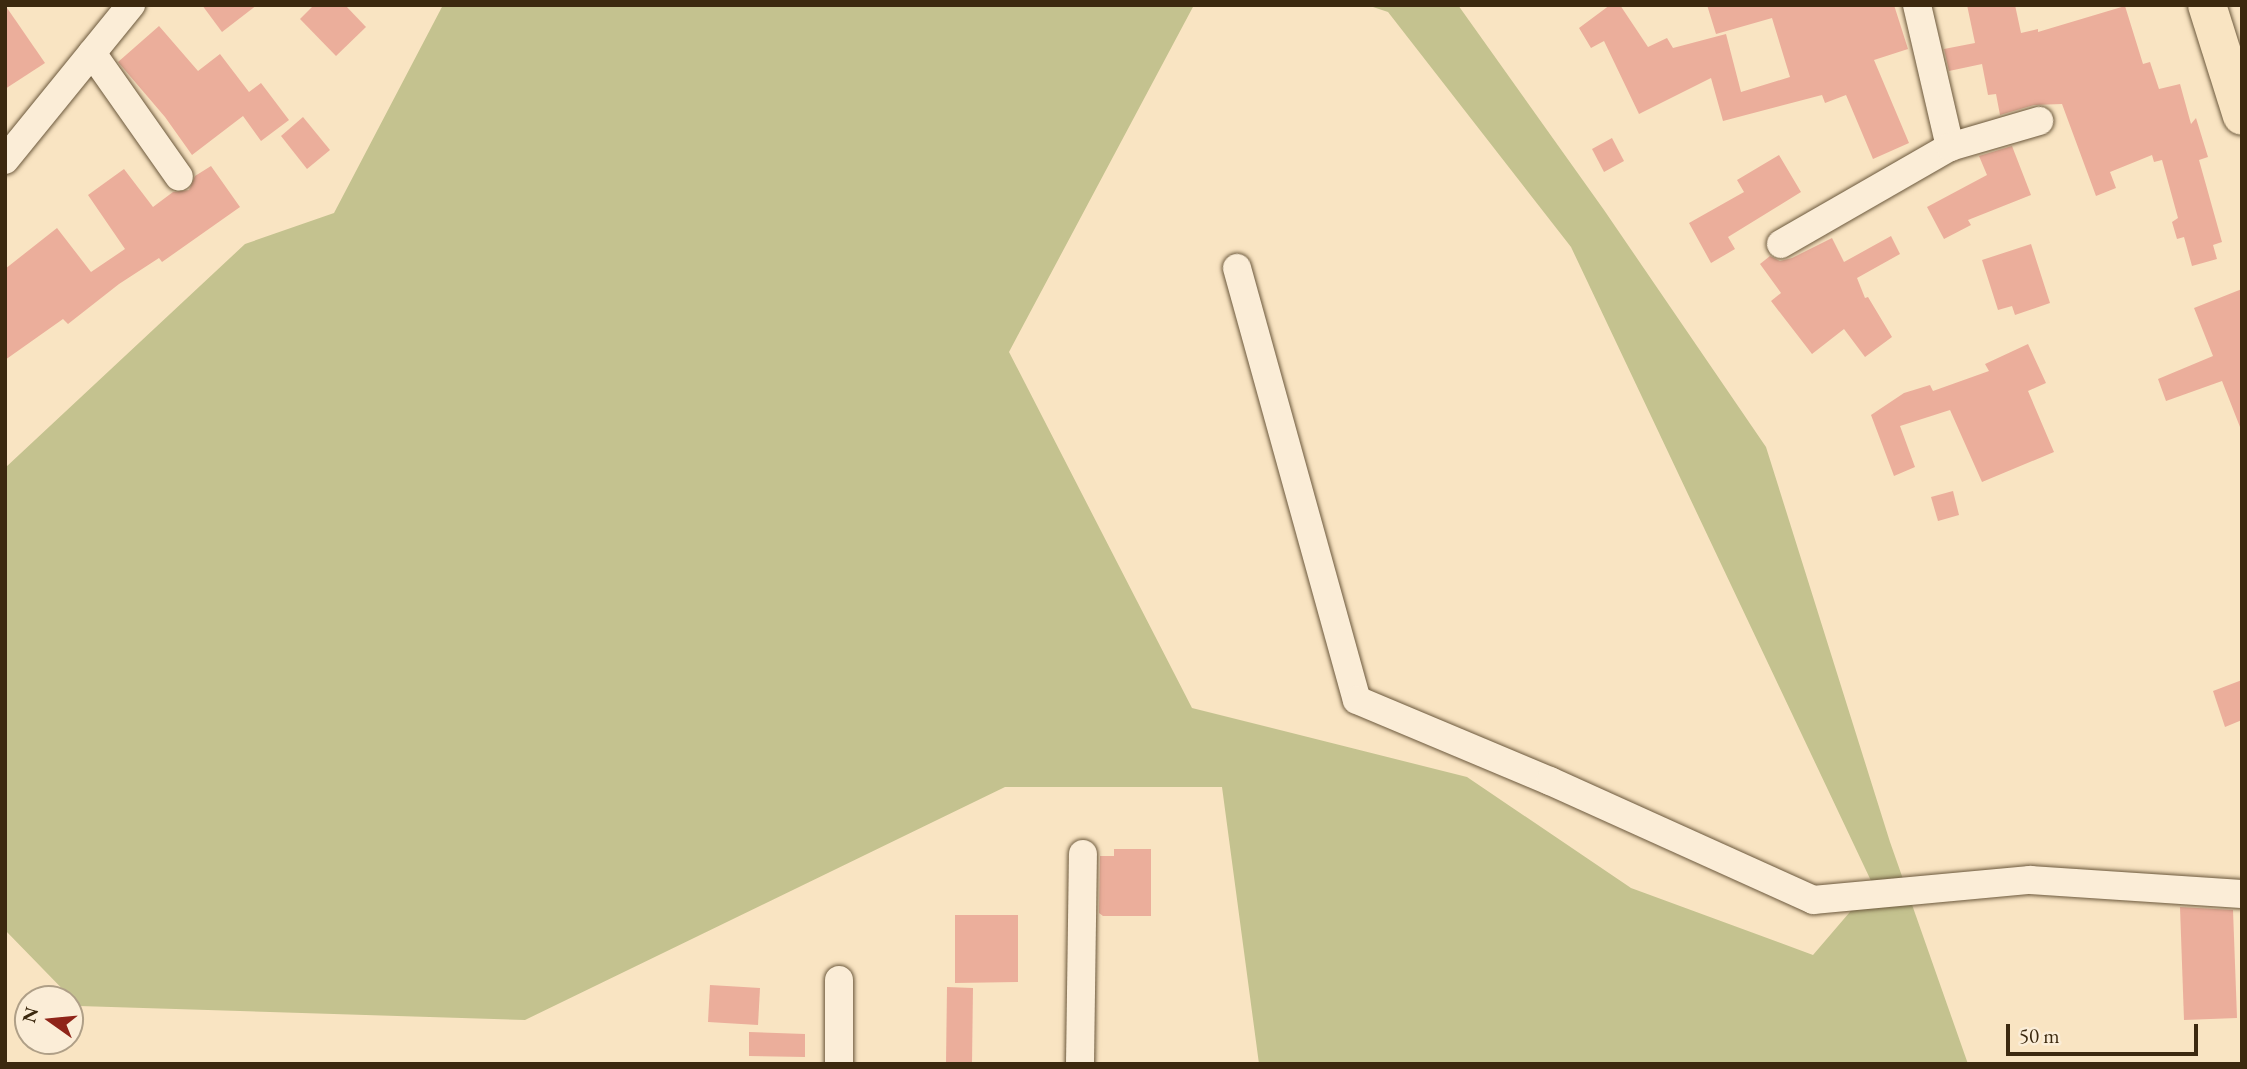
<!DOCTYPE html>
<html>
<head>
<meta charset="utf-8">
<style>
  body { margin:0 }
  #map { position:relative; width:2247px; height:1069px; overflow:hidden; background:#f9e4c2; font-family:"EB Garamond",serif }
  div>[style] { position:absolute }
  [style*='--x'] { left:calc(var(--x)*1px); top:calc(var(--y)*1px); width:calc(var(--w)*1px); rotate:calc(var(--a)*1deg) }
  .green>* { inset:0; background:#c4c28f }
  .building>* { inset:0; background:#ebae9b }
  .roads { filter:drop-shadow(0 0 2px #6b583c) drop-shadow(0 0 2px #6b583c) }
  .street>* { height:28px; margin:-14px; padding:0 14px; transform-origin:14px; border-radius:14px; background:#fbedd7 }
  .highway>* { height:38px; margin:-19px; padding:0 19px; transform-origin:19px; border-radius:19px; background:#f9e4c2 }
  span { translate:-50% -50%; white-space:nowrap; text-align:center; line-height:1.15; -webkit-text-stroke:5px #fbedd7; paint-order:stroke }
  .frame { position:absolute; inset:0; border:7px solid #3c290f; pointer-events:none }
  .north { position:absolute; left:14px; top:985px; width:70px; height:70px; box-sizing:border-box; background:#fbedd7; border:2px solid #af9f87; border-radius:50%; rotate:285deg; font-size:19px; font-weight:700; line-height:28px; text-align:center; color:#3c290f }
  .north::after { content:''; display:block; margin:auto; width:24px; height:32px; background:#8f2418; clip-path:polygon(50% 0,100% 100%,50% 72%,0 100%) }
  .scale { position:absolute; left:2006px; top:1024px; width:192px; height:32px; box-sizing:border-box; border:4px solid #3c290f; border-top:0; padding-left:9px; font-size:21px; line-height:24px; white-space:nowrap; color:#3c290f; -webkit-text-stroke:5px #fbedd7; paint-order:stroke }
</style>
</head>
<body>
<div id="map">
  <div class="green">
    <div style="clip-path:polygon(443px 5px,1194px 5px,1009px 352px,1192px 708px,1467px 777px,1631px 888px,1813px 955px,1873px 885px,1571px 247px,1388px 12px,1367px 5px,1458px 5px,1604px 210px,1766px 447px,1890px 842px,1968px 1064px,1259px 1064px,1222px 787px,1005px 787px,525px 1020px,79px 1006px,5px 930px,5px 468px,245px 244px,334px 213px)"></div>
  </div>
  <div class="building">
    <div style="clip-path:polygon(5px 5px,45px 63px,5px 89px)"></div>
    <div style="clip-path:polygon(202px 5px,257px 5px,222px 32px)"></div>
    <div style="clip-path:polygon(314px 5px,345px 5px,366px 27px,336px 56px,300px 19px)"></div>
    <div style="clip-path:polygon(1610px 5px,1620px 5px,1648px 47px,1667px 38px,1673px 48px,1726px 34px,1741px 92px,1790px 77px,1772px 18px,1716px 34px,1707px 5px,1894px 5px,1908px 49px,1874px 60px,1909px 143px,1873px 159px,1846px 95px,1825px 103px,1822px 95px,1723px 121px,1711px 78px,1639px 114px,1604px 41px,1591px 48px,1579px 28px)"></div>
    <div style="clip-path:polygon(1967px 5px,2015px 5px,2021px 33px,2038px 29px,2038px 32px,2125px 6px,2143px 64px,2150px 62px,2159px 89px,2180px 84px,2191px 124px,2196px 118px,2208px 157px,2199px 160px,2222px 242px,2213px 245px,2217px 259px,2192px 266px,2184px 237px,2177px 239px,2172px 222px,2178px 218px,2162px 160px,2154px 162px,2152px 155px,2110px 172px,2116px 188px,2096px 196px,2062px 104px,2034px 105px,2000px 115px,1996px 94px,1988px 95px,1982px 64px,1949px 71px,1944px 49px,1975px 43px)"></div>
    <div style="clip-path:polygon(159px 26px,198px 71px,220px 54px,249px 92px,261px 83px,289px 120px,261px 141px,243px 116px,192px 155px,165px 117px,118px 62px)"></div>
    <div style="clip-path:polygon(303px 117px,330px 150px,307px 169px,281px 136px)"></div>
    <div style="clip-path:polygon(1612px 138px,1624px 161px,1604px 172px,1592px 149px)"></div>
    <div style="clip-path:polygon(2012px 146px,2031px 195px,1968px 220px,1971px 225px,1944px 239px,1927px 207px,1987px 175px,1979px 156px)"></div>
    <div style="clip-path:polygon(1779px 155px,1801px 192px,1728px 237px,1735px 249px,1711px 263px,1689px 223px,1744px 192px,1737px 180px)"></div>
    <div style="clip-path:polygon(211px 166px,240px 207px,162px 262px,159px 258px,119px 284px,68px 324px,63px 319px,5px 360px,5px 269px,57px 228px,91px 272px,125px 249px,88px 195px,124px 169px,153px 207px,173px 192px,189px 190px,195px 176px)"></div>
    <div style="clip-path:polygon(1891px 236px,1900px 254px,1857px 278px,1865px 298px,1868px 297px,1892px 337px,1865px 357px,1844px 329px,1812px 354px,1771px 301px,1781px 293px,1760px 264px,1770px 256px,1780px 261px,1792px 258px,1832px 238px,1844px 262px)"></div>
    <div style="clip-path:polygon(2031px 244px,2050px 303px,2015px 315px,2012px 306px,1998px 310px,1982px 260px)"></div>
    <div style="clip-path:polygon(2242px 289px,2242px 426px,2240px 427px,2222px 381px,2166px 401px,2158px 379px,2213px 356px,2194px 308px)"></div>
    <div style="clip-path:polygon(2028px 344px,2046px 383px,2028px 391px,2054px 452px,1982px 482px,1950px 410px,1900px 426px,1915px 467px,1894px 476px,1871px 415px,1904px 393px,1930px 385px,1933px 391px,1989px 371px,1985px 364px)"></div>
    <div style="clip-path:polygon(1953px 491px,1959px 515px,1938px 521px,1931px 497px)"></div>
    <div style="clip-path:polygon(2242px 680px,2242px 720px,2225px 727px,2213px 691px)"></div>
    <div style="clip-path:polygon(1114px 849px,1151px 849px,1151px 916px,1103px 916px,1099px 913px,1100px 856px,1114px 856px)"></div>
    <div style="clip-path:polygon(2180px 907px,2233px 910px,2237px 1018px,2184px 1020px)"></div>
    <div style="clip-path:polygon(955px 915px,1018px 915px,1018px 982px,955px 983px)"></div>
    <div style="clip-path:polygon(710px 985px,760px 988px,758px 1025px,708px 1022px)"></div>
    <div style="clip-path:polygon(947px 987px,973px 988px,972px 1064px,946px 1064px)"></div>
    <div style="clip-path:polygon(749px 1032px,805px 1034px,805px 1057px,749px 1056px)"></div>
  </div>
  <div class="roads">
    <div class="street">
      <div style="--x:1917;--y:5;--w:146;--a:76.9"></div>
      <div style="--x:92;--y:53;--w:151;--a:54.9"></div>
      <div style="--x:5;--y:160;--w:200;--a:-50.9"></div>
      <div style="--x:1781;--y:244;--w:195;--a:-29.9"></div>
      <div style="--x:1950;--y:147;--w:93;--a:-16.3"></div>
      <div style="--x:1237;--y:268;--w:448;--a:74.5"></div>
      <div style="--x:1357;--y:700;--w:209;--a:22.8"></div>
      <div style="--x:1550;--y:781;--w:289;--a:24.3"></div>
      <div style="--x:1813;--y:900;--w:218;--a:-5.3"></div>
      <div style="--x:2030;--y:880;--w:212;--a:3.8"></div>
      <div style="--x:839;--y:980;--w:84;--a:90"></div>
      <div style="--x:1080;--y:1064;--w:210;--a:-89.2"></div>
    </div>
    <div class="highway">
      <div style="--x:2207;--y:5;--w:116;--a:72.5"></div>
    </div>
  </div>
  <div class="frame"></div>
  <div class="north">N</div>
  <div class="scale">50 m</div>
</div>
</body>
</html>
